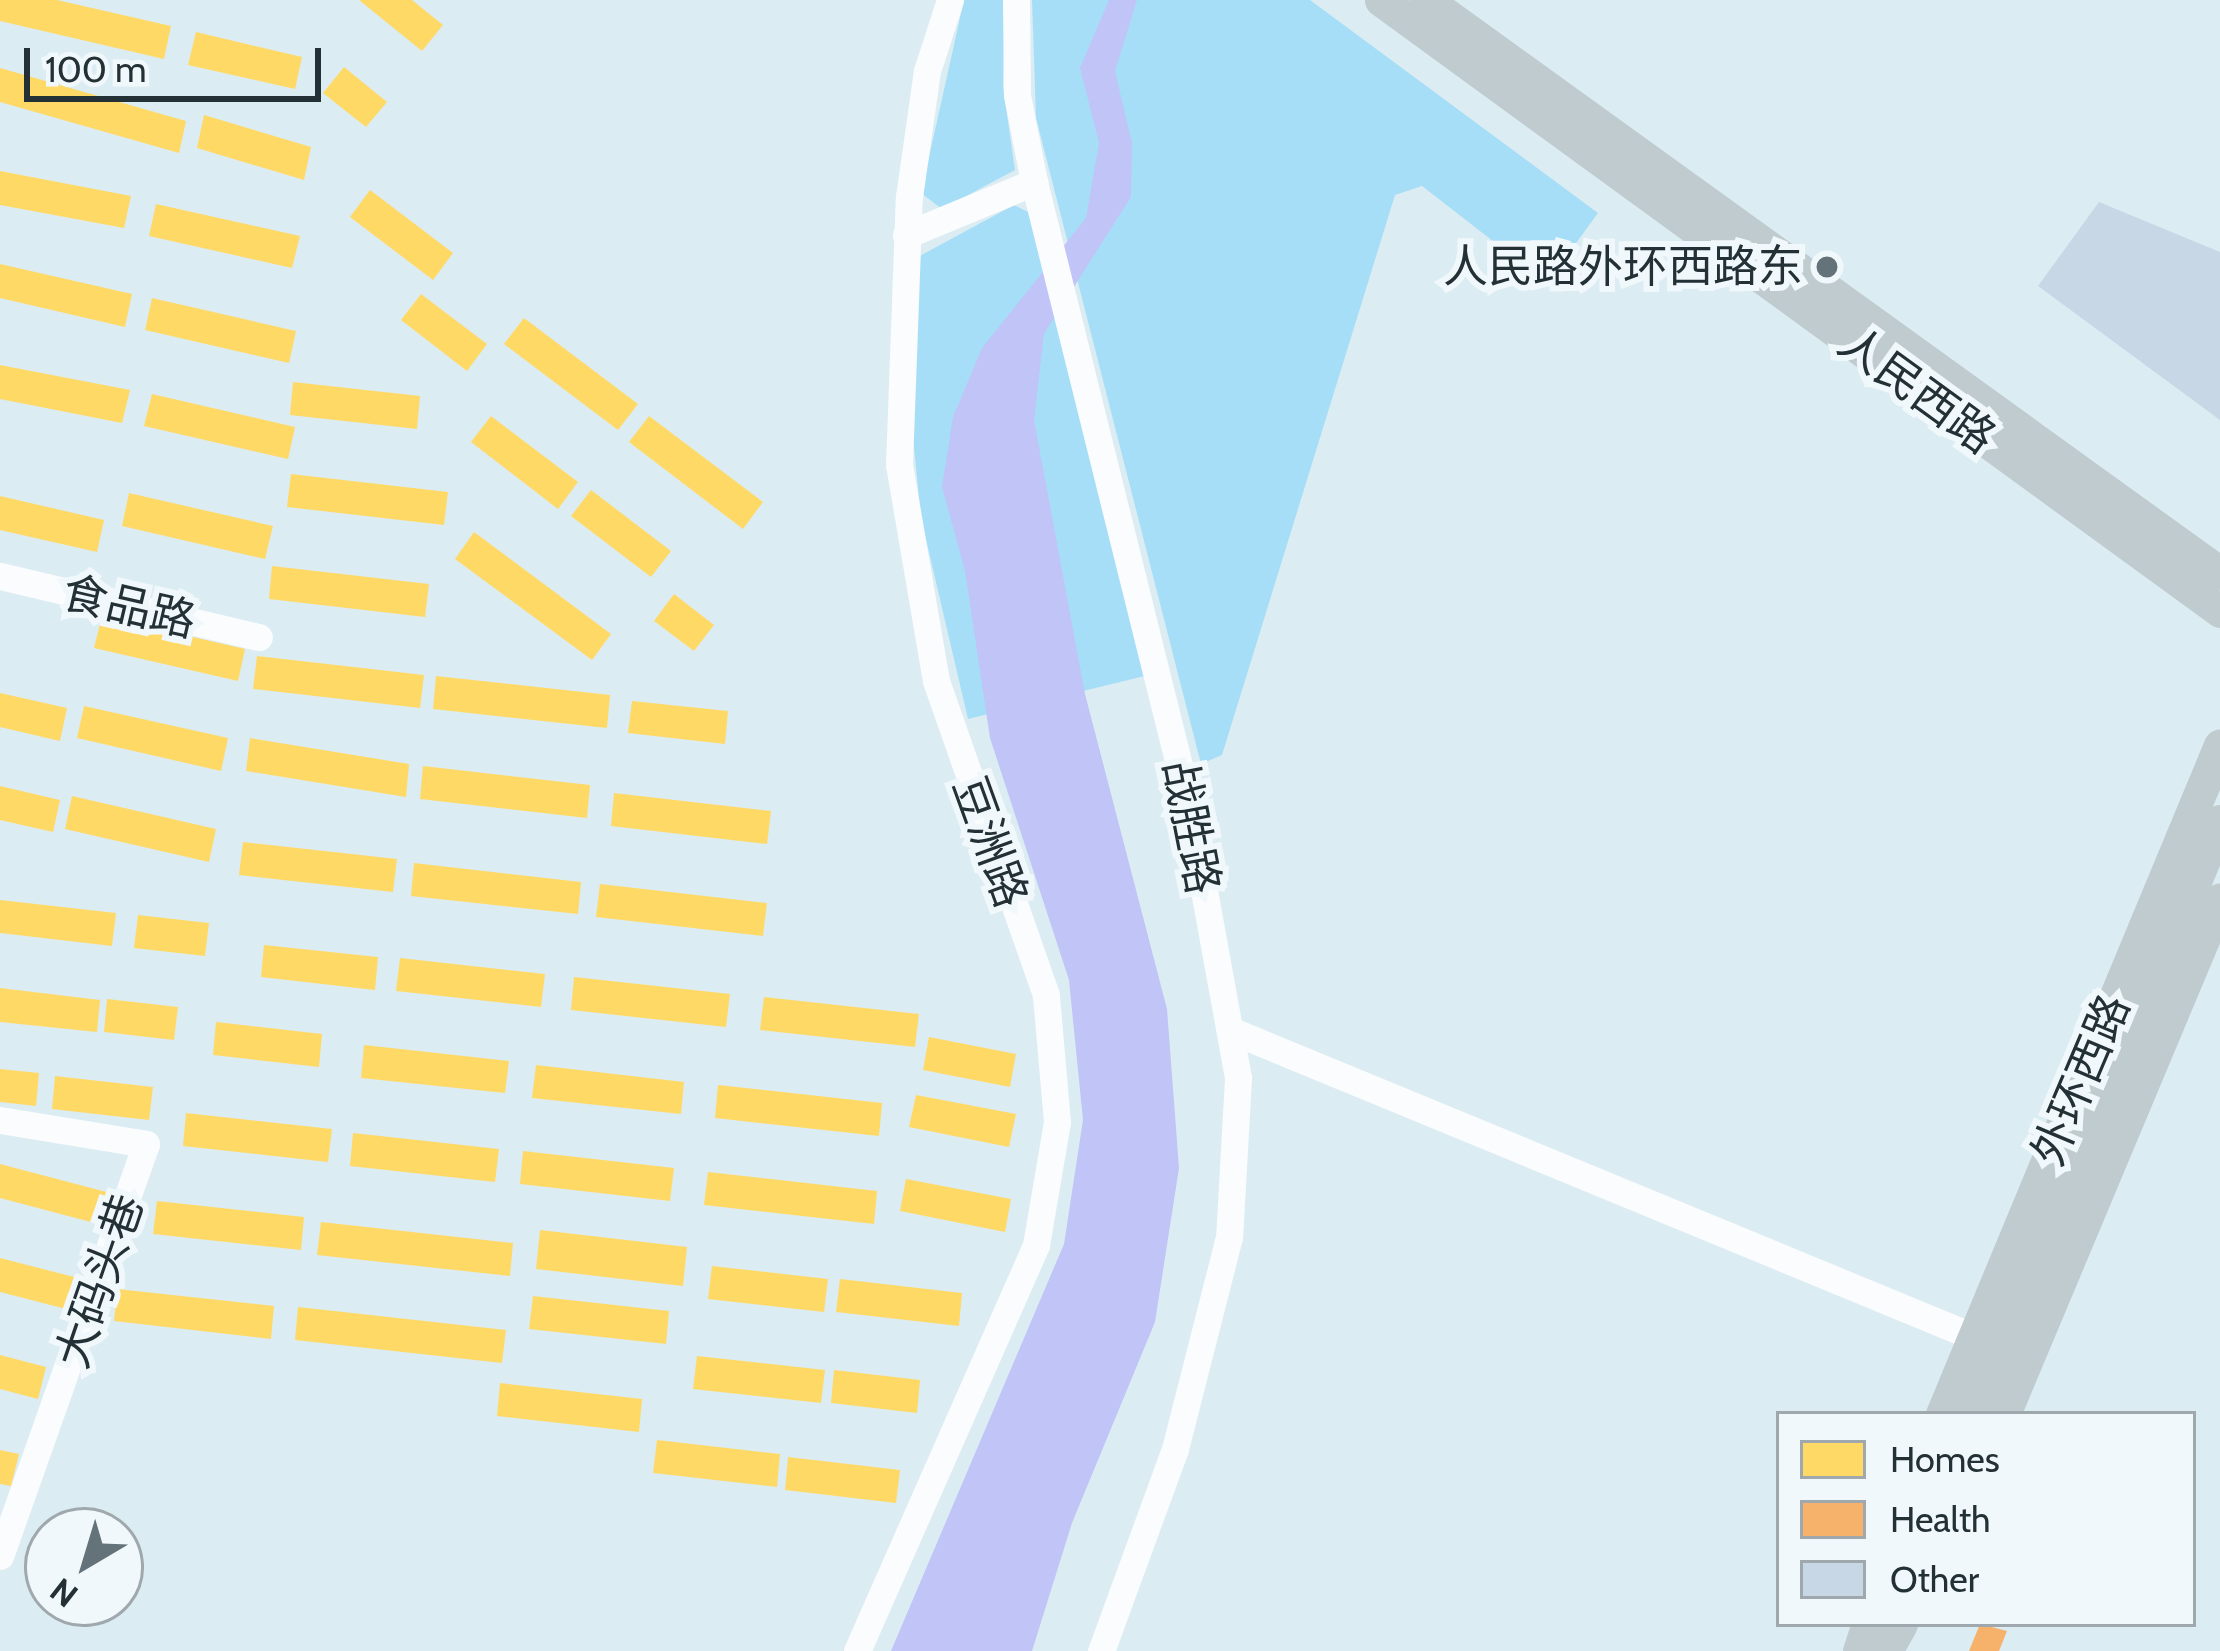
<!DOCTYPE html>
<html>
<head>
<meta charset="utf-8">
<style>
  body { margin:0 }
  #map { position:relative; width:2220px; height:1651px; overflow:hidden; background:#dcecf3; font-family:Cabin,"Noto Sans SC",sans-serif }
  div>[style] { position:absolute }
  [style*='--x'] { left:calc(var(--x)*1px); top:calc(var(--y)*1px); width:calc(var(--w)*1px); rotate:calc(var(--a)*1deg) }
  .green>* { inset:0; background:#a6def7 }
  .water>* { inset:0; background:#c0c4f7 }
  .homes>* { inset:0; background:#ffd966 }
  .health>* { inset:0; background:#f6b26b }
  .building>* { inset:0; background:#c8d7e6 }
  .minor>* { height:27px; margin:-13.5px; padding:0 13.5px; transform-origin:13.5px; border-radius:13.5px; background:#fafcfd }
  .major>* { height:33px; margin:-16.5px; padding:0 16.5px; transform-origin:16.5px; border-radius:16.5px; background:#bfcbce }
  .dots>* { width:33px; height:33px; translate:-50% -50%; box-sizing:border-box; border:6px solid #f1f8fb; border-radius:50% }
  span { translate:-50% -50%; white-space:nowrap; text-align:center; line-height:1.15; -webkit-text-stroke:12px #f1f8fb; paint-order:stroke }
  .poi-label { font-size:45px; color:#233137 }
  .right { translate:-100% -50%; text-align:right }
  .street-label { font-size:45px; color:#233137 }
  .legend { position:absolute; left:1776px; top:1411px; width:420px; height:216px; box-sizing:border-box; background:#f1f8fb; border:3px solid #9fa8ad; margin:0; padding:15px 21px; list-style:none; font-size:36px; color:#233137 }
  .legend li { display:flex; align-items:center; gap:24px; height:60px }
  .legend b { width:60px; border:3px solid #9fa8ad }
  .north { position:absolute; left:24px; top:1507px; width:120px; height:120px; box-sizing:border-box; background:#f1f8fb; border:3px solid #9fa8ad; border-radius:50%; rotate:218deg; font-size:33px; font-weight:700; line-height:48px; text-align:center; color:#233137 }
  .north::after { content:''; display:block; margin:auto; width:42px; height:54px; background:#647279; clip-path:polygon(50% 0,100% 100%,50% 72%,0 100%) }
  .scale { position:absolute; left:24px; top:48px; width:297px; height:54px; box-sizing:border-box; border:6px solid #233137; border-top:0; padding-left:15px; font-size:36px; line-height:42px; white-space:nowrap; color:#233137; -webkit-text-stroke:9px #f1f8fb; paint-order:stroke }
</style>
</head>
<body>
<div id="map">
  <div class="green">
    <div style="clip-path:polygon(964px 0,1005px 0,1003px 87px,1015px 170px,942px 209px,921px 193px)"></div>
    <div style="clip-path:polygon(1032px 0,1310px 0,1598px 213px,1547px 283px,1422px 186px,1395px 195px,1222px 755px,1201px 764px,1036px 118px)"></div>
    <div style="clip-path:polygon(1014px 205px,1030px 213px,1149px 675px,968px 719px,921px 518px,912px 427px,916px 258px)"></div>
  </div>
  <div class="water">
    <div style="clip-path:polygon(1109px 0,1137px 0,1115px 71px,1132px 143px,1131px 197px,1044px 334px,1034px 420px,1085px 694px,1167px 1009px,1179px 1168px,1155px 1322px,1072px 1523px,1032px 1651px,891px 1651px,1064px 1244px,1083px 1120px,1069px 980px,990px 738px,965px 571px,942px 487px,953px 417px,982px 348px,1086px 218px,1099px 143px,1080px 68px)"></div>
  </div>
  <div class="homes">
    <div style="clip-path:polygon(0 0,57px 0,171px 26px,164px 59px,0 21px)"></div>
    <div style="clip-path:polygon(359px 0,412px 0,443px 25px,422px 51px)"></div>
    <div style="clip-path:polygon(196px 32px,302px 57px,295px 89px,188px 65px)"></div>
    <div style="clip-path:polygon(344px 67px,387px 102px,366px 127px,323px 93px)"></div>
    <div style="clip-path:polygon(0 68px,186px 121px,179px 153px,0 102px)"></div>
    <div style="clip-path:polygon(204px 115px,311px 147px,304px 180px,197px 148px)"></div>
    <div style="clip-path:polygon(0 171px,131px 196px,124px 228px,0 205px)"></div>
    <div style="clip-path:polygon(370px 190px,453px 253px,433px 280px,350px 217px)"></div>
    <div style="clip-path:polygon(156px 204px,300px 236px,292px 268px,149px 236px)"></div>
    <div style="clip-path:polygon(0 264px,132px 294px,125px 327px,0 298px)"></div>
    <div style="clip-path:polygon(421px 294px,487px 344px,467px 371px,401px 320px)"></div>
    <div style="clip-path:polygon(152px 298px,296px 331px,289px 363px,145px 330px)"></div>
    <div style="clip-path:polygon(524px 318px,638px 404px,618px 430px,504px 344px)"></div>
    <div style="clip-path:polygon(0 365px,130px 390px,122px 423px,0 399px)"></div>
    <div style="clip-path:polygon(293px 382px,420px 396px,417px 429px,290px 415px)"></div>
    <div style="clip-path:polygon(152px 394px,295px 427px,288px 459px,144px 426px)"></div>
    <div style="clip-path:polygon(491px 416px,578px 482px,558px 509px,471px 442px)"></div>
    <div style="clip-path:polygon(649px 416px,763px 502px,743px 529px,629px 442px)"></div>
    <div style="clip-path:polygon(291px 474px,448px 492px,444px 525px,287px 507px)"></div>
    <div style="clip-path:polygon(591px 490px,671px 551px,651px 577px,571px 516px)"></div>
    <div style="clip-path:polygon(129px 493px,273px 526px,265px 559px,122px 526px)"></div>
    <div style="clip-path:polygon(0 496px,104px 520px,97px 552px,0 530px)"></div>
    <div style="clip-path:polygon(474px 532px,611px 634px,592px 660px,455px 559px)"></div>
    <div style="clip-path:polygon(272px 566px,429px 584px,425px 617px,269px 599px)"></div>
    <div style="clip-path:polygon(674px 594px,714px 625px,694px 651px,654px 621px)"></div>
    <div style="clip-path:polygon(102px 616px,245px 649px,238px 681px,94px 648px)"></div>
    <div style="clip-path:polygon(257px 656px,424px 675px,420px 708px,253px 689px)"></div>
    <div style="clip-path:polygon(436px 676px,610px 695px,607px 728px,433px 709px)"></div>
    <div style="clip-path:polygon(0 693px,67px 708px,60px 741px,0 727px)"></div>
    <div style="clip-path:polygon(632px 701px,728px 711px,725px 744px,628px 733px)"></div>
    <div style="clip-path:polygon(84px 706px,228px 738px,221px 771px,77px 738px)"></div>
    <div style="clip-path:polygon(250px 738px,409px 764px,406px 797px,246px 771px)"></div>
    <div style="clip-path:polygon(423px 766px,590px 785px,587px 818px,420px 799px)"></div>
    <div style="clip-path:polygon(0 786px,60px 800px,53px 832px,0 820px)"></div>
    <div style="clip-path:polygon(614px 793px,771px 811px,767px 844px,611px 826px)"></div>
    <div style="clip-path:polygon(72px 796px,216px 829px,209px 862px,65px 829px)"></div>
    <div style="clip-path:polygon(243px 842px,397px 859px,393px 892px,239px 875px)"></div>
    <div style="clip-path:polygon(414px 863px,581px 882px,578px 914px,411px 896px)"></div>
    <div style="clip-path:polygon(600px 884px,767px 903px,763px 936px,596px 917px)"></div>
    <div style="clip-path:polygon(0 900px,116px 913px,112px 946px,0 933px)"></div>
    <div style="clip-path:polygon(138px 915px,209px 923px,205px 956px,134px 948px)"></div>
    <div style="clip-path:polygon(264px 945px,378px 957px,375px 990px,261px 977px)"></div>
    <div style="clip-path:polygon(400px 958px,545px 974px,541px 1007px,396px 991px)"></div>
    <div style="clip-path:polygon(574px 977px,730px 994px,726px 1027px,571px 1010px)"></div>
    <div style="clip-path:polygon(0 988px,100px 1000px,97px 1032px,0 1022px)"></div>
    <div style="clip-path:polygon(764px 997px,919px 1014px,915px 1047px,760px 1030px)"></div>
    <div style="clip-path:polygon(107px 999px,178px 1007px,174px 1040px,104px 1032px)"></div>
    <div style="clip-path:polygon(216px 1022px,322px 1034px,319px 1067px,213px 1055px)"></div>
    <div style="clip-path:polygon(929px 1037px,1016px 1054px,1010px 1087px,923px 1070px)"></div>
    <div style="clip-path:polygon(364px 1045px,509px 1061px,505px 1093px,361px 1078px)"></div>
    <div style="clip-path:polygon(536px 1065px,684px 1082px,681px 1114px,532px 1098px)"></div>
    <div style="clip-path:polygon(0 1069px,39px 1073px,36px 1106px,0 1102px)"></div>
    <div style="clip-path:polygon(55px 1076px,153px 1087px,149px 1120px,52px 1109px)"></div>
    <div style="clip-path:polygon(718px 1085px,882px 1103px,879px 1136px,715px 1118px)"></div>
    <div style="clip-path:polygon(916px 1095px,1016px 1114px,1009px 1147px,909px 1127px)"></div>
    <div style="clip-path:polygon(186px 1113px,332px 1129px,328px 1162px,183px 1146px)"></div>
    <div style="clip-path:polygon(353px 1133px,499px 1149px,495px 1182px,350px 1166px)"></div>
    <div style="clip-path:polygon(523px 1151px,674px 1168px,670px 1201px,520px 1184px)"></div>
    <div style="clip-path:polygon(0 1164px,114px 1194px,106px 1226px,0 1198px)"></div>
    <div style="clip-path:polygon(708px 1172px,877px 1191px,874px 1224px,704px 1205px)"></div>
    <div style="clip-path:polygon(906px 1179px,1011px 1199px,1005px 1232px,900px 1211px)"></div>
    <div style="clip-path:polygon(157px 1201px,304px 1217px,301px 1250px,153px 1234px)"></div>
    <div style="clip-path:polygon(321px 1222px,513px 1243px,510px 1276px,317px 1255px)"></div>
    <div style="clip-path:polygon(540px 1230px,687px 1247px,683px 1286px,536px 1269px)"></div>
    <div style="clip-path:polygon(0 1258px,82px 1279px,74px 1311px,0 1292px)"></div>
    <div style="clip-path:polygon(712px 1266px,828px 1279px,824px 1312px,708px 1299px)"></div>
    <div style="clip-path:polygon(840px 1279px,962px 1293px,959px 1326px,836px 1312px)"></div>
    <div style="clip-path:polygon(117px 1289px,274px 1306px,271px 1339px,114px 1321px)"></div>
    <div style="clip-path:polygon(533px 1296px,669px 1311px,666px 1344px,529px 1329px)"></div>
    <div style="clip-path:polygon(298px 1307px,506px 1330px,502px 1363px,295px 1340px)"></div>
    <div style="clip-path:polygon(0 1355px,46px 1367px,38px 1399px,0 1389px)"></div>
    <div style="clip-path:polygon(697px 1356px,825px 1370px,821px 1403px,693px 1389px)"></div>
    <div style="clip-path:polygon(834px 1370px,920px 1380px,917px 1413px,831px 1403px)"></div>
    <div style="clip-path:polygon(500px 1383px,642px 1399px,639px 1432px,497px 1416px)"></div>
    <div style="clip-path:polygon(657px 1440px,780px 1454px,777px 1487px,653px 1473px)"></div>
    <div style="clip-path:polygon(0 1450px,19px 1454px,11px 1486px,0 1484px)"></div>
    <div style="clip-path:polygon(788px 1457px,900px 1470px,896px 1503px,785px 1490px)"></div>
  </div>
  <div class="health">
    <div style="clip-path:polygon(1980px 1624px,2007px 1631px,1999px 1651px,1969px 1651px)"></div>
  </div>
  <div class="building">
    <div style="clip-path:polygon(2099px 202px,2220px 252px,2220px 420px,2038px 286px)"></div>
  </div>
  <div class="minor">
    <div style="--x:1016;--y:0;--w:95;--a:89.4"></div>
    <div style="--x:1017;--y:95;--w:89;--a:78.9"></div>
    <div style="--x:1034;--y:182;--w:634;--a:76.03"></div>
    <div style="--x:1187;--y:797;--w:286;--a:79.7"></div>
    <div style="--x:1238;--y:1078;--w:159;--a:93.2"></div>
    <div style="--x:1229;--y:1237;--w:219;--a:104.3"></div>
    <div style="--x:1175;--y:1449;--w:215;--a:110.1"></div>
    <div style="--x:906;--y:235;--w:139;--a:-22.5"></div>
    <div style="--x:0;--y:576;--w:266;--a:13.3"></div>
    <div style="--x:1230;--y:1030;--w:805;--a:22.42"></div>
    <div style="--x:0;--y:1120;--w:148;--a:9.3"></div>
    <div style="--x:146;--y:1144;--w:437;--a:109.5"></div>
    <div style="--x:857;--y:1651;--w:444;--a:-66.2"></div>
    <div style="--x:1036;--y:1245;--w:125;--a:-80.3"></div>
    <div style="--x:1057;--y:1122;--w:127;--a:-95"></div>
    <div style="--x:1046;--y:995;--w:333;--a:-109.3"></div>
    <div style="--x:936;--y:681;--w:219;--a:-99.7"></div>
    <div style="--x:899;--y:465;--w:268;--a:-87.9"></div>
    <div style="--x:909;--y:197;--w:127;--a:-81.9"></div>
    <div style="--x:927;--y:71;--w:75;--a:-72.1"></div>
  </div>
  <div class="major">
    <div style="--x:1381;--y:0;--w:1038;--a:36.06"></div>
    <div style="--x:1426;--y:0;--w:979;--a:35.82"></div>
    <div style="--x:1942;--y:1414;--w:724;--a:-67.43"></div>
    <div style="--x:1974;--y:1414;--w:642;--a:-67.47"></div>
    <div style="--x:2004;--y:1414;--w:558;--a:-67.25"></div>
    <div style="--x:1859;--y:1651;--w:28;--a:-72"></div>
    <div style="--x:1886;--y:1651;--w:31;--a:-61"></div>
  </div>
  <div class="dots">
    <div style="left:1827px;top:267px;background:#647279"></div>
  </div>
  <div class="poi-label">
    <span class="right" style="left:1803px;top:267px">人民路外环西路东</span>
  </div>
  <div class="street-label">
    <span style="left:1917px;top:390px;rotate:36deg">人民西路</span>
    <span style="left:129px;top:607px;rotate:13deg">食品路</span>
    <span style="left:1191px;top:827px;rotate:79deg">战胜路</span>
    <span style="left:990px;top:842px;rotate:70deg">豆洲路</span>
    <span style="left:2081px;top:1080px;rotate:-67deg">外环西路</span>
    <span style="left:100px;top:1281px;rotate:-71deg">大码头巷</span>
  </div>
  <ul class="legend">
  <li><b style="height:33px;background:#ffd966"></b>Homes</li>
  <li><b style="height:33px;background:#f6b26b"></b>Health</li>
  <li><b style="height:33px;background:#c8d7e6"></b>Other</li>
  </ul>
  <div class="north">N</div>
  <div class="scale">100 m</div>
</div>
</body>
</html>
